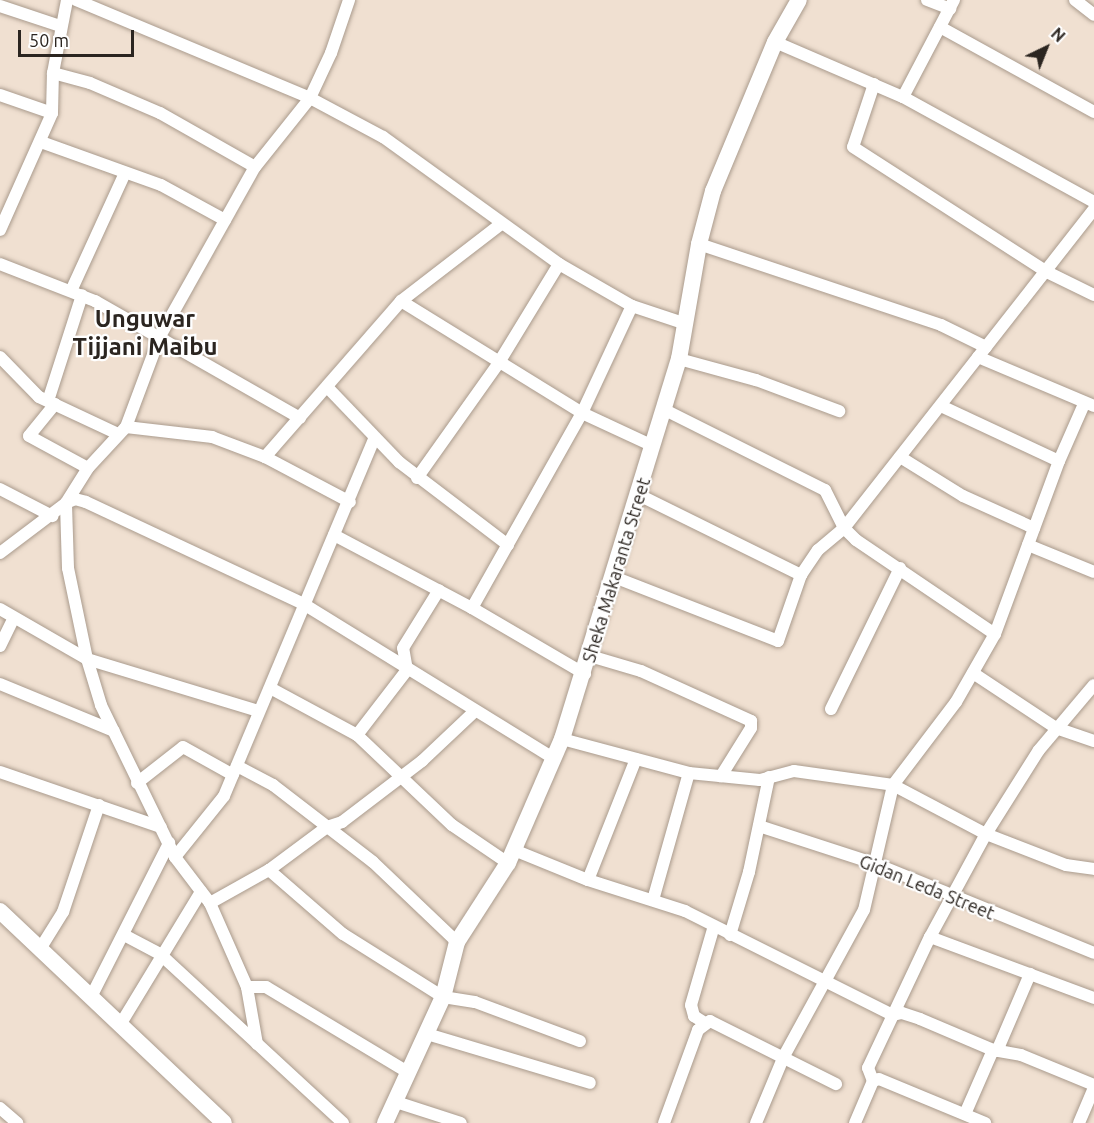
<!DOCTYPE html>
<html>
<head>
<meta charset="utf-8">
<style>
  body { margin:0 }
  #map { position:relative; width:1094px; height:1123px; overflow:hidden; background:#f0e0d1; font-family:Ubuntu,sans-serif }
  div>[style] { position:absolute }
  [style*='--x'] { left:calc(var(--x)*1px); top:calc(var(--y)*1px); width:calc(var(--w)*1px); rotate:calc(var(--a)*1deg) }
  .roads { filter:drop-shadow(0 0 2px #aa9b8d) drop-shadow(0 0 2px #aa9b8d) }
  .street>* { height:12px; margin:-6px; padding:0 6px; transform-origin:6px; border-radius:6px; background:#fff }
  .secondary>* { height:16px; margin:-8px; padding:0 8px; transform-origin:8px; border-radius:8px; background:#fff }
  span { translate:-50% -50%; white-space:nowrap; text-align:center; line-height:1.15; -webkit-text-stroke:4.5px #fff; paint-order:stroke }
  .street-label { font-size:18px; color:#2b2520 }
  .district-label { font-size:24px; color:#2b2520; font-weight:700 }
  .north { position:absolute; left:1016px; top:18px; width:60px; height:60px; -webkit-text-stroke:4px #fff; paint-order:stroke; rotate:43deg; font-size:16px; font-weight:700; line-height:24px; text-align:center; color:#2b2520 }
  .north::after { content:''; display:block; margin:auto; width:21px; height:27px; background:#2b2520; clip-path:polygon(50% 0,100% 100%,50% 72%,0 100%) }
  .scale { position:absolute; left:18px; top:30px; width:116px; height:27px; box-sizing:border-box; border:3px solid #2b2520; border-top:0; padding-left:8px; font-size:18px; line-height:21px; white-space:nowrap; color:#2b2520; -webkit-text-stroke:4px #fff; paint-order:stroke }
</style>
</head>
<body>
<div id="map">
  <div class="roads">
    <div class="street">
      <div style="--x:76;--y:0;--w:254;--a:22.7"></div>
      <div style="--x:310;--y:98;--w:83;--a:28.1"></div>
      <div style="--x:383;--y:137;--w:217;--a:35.8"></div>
      <div style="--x:559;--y:264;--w:84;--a:29.9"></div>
      <div style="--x:632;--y:306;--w:57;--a:18.4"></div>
      <div style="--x:927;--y:0;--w:25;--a:21"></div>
      <div style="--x:1075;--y:0;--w:24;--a:38"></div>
      <div style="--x:0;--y:6;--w:63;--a:18.4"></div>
      <div style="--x:940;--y:27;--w:176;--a:28.9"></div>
      <div style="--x:775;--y:42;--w:139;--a:23.3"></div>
      <div style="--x:903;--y:97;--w:218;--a:28.8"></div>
      <div style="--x:53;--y:73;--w:38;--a:15"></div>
      <div style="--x:90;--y:83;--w:76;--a:23.2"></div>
      <div style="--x:160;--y:113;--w:109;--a:29.6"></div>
      <div style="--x:874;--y:84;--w:66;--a:108.4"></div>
      <div style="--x:853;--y:147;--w:231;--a:32.8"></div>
      <div style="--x:1047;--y:272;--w:52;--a:26.1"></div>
      <div style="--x:0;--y:95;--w:55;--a:19.1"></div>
      <div style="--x:903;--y:97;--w:110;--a:-62.3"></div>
      <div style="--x:41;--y:142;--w:127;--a:19.7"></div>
      <div style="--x:161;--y:185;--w:73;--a:28.7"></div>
      <div style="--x:0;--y:230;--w:128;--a:-66"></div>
      <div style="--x:52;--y:113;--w:40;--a:-88.6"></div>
      <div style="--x:53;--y:73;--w:74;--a:-79.1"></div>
      <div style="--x:699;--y:244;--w:255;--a:18.5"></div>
      <div style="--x:941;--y:325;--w:50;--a:26.1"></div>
      <div style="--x:0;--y:264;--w:102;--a:21.3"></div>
      <div style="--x:95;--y:301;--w:236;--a:29.7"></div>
      <div style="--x:71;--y:291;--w:130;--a:-65.4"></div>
      <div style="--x:401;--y:301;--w:213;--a:31.7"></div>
      <div style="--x:582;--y:413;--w:78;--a:24.9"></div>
      <div style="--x:0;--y:357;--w:56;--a:45.7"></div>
      <div style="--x:39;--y:397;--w:87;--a:25.1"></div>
      <div style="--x:978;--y:357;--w:126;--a:22.9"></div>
      <div style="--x:679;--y:359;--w:80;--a:15.3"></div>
      <div style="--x:756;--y:380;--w:89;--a:20.5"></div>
      <div style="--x:328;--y:388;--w:103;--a:46.2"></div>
      <div style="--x:399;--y:462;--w:137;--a:37.3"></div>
      <div style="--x:48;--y:401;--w:111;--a:-72.2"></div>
      <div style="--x:55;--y:404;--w:41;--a:129.1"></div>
      <div style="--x:29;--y:436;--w:67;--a:28.5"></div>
      <div style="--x:941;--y:406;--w:130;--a:25"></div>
      <div style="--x:665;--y:410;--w:179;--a:26.6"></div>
      <div style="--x:825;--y:490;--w:42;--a:63.4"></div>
      <div style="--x:844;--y:528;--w:17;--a:45"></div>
      <div style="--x:856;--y:540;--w:168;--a:34.1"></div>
      <div style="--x:126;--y:427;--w:97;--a:-69.5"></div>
      <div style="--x:160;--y:336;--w:194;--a:-60.7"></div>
      <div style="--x:255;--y:167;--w:88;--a:-51.4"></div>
      <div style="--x:310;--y:98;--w:50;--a:-65"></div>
      <div style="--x:331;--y:53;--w:56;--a:-71.2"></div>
      <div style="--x:265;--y:457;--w:207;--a:-48.9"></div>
      <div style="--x:401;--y:301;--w:126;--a:-37.6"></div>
      <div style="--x:900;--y:457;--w:74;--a:31.8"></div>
      <div style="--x:963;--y:496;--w:78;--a:24.3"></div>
      <div style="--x:417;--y:478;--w:140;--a:-54.6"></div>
      <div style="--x:498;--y:364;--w:117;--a:-58.6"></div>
      <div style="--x:0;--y:489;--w:59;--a:27.4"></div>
      <div style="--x:639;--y:495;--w:181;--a:26.3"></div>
      <div style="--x:334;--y:535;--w:156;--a:27.9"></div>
      <div style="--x:472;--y:608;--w:131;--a:30.3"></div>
      <div style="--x:1028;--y:545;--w:71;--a:22.2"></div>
      <div style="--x:0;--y:553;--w:83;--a:-37.1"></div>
      <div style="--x:66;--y:503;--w:41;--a:-57.8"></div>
      <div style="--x:88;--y:468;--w:56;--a:-47.2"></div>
      <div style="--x:126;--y:427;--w:87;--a:6.6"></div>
      <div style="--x:212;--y:437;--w:57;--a:20.7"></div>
      <div style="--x:265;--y:457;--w:96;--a:27.9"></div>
      <div style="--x:614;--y:577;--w:176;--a:21.3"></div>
      <div style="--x:778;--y:641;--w:70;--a:-70.8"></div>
      <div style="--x:801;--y:575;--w:30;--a:-56"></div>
      <div style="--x:818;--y:550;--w:34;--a:-40"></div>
      <div style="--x:844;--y:528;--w:405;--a:-51.9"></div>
      <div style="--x:472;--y:608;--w:224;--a:-60.6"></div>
      <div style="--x:582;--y:413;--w:118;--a:-65"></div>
      <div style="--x:0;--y:609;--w:100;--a:29.9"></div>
      <div style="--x:87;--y:659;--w:179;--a:16.9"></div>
      <div style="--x:0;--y:646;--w:30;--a:-64"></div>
      <div style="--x:590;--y:656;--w:53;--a:16.4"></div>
      <div style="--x:641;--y:671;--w:121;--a:24.4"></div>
      <div style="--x:751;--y:721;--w:7;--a:90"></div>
      <div style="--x:751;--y:728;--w:57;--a:122"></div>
      <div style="--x:973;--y:673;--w:100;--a:33.5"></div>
      <div style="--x:1056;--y:728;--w:40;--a:18.9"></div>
      <div style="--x:0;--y:684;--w:123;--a:22.4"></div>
      <div style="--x:272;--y:689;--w:97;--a:28.4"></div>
      <div style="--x:357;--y:735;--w:131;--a:43.5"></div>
      <div style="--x:452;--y:825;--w:68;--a:34.2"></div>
      <div style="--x:831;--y:709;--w:157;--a:-63.9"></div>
      <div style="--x:357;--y:735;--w:82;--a:-52.4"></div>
      <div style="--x:407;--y:670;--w:22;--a:-100"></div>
      <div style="--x:403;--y:648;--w:68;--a:-58.2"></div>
      <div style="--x:562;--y:739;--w:131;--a:15"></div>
      <div style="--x:689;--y:773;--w:71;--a:5.6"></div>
      <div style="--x:760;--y:780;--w:35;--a:-15"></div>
      <div style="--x:794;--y:771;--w:100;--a:8"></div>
      <div style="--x:893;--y:785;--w:105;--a:27.8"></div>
      <div style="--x:986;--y:834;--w:86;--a:21.2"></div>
      <div style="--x:1066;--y:865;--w:28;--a:8"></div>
      <div style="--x:237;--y:766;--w:41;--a:27.8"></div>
      <div style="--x:273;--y:785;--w:126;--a:37.6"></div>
      <div style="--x:373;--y:862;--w:116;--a:43.6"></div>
      <div style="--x:0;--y:772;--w:170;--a:18.9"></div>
      <div style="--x:137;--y:783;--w:58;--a:-38"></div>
      <div style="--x:183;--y:747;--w:57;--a:29.2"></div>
      <div style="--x:759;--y:826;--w:123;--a:18"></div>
      <div style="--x:876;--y:864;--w:235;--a:22.2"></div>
      <div style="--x:514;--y:850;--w:80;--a:22.1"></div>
      <div style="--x:588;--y:880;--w:102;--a:17.7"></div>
      <div style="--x:685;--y:911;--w:233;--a:26.6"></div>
      <div style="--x:893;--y:1015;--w:9;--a:-13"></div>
      <div style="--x:902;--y:1013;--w:19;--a:18"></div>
      <div style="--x:920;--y:1019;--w:79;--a:23"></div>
      <div style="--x:993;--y:1050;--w:28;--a:10"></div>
      <div style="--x:1021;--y:1055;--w:79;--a:22.3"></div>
      <div style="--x:175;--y:857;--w:78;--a:-51.2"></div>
      <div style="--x:224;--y:796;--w:387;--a:-67.2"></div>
      <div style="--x:269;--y:870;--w:98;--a:40.9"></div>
      <div style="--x:343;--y:934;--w:118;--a:32.2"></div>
      <div style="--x:443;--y:997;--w:32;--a:9"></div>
      <div style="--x:475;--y:1002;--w:112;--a:20.4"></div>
      <div style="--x:588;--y:880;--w:130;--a:-68.4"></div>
      <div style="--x:653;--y:900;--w:132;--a:-74.2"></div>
      <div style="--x:210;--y:903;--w:68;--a:-29.2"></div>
      <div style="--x:269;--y:870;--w:72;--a:-36.6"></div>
      <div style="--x:327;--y:827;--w:16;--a:-18"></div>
      <div style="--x:342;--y:822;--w:101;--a:-37.3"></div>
      <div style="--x:422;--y:761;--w:73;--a:-43.3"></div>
      <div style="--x:124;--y:935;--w:41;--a:27.8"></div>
      <div style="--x:160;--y:954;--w:249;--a:42.7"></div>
      <div style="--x:730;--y:935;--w:66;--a:-73.2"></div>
      <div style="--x:749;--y:872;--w:97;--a:-78.1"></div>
      <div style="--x:930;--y:937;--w:175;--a:20.4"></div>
      <div style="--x:40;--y:949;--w:44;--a:-58.1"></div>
      <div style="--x:63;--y:912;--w:113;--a:-71.4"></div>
      <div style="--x:247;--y:987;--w:19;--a:0"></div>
      <div style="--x:266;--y:987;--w:167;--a:31"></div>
      <div style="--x:91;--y:997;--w:173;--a:-63.1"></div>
      <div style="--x:705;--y:1023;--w:13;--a:-148"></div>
      <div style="--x:694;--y:1016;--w:11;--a:-105"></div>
      <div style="--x:691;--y:1005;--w:82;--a:-73.8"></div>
      <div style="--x:120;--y:1025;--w:156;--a:-58.7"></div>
      <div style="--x:427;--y:1034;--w:170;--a:16.7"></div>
      <div style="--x:257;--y:1044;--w:58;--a:-100"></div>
      <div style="--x:247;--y:987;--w:92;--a:-113.8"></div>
      <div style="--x:210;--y:903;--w:58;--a:-127.3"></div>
      <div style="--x:175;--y:857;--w:169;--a:-116"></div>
      <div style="--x:101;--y:705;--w:48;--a:-106.9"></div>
      <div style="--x:87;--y:659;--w:93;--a:-101.8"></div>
      <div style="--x:68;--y:568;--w:65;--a:-91.8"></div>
      <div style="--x:66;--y:503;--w:10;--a:-24"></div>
      <div style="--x:75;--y:499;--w:11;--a:15"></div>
      <div style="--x:86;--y:502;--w:238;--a:25.1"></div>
      <div style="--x:302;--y:603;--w:297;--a:31.7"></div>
      <div style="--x:997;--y:1051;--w:84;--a:-66.8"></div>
      <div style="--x:873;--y:1081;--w:14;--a:-111"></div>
      <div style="--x:868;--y:1068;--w:145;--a:-64.7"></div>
      <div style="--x:930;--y:937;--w:117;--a:-61.5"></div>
      <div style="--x:986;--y:834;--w:99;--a:-57.8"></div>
      <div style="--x:1039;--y:750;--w:85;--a:-49.8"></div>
      <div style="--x:396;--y:1102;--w:68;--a:17.9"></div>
      <div style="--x:0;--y:1108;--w:23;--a:41"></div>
      <div style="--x:965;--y:1114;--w:70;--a:-66.4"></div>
      <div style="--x:664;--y:1123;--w:99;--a:-69.9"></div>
      <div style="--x:698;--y:1030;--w:15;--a:-37"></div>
      <div style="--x:710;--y:1021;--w:141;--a:26.6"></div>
      <div style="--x:756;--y:1123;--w:73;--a:-67.3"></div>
      <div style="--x:784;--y:1056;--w:166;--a:-61.3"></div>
      <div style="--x:864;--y:910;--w:128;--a:-76.9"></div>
      <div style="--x:893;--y:785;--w:104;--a:-52.8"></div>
      <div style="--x:956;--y:702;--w:78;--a:-60.2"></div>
      <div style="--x:995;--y:634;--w:184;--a:-69.7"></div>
      <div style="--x:1059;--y:461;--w:62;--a:-66.3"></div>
      <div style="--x:855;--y:1123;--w:46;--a:-66.8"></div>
      <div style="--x:873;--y:1081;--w:6;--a:-18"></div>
      <div style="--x:879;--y:1079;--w:115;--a:22.5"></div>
      <div style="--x:1079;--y:1123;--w:39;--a:-67"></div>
    </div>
    <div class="secondary">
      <div style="--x:0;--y:911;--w:308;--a:43.4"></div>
      <div style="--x:385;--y:1123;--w:139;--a:-65.3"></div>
      <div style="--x:443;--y:997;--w:57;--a:-75.7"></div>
      <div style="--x:457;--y:942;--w:94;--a:-57.2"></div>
      <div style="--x:508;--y:863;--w:135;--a:-66.5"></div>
      <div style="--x:562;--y:739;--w:398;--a:-72.9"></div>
      <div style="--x:679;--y:359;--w:117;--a:-80.1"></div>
      <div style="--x:699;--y:244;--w:55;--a:-75.2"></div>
      <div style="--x:713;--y:191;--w:161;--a:-67.4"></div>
      <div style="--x:775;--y:42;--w:48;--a:-60.3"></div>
    </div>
  </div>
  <div class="street-label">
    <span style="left:616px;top:570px;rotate:-73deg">Sheka Makaranta Street</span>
    <span style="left:927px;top:887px;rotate:22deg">Gidan Leda Street</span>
  </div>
  <div class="district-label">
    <span style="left:145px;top:333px">Unguwar<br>Tijjani Maibu</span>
  </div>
  <div class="north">N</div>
  <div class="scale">50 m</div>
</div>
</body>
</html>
